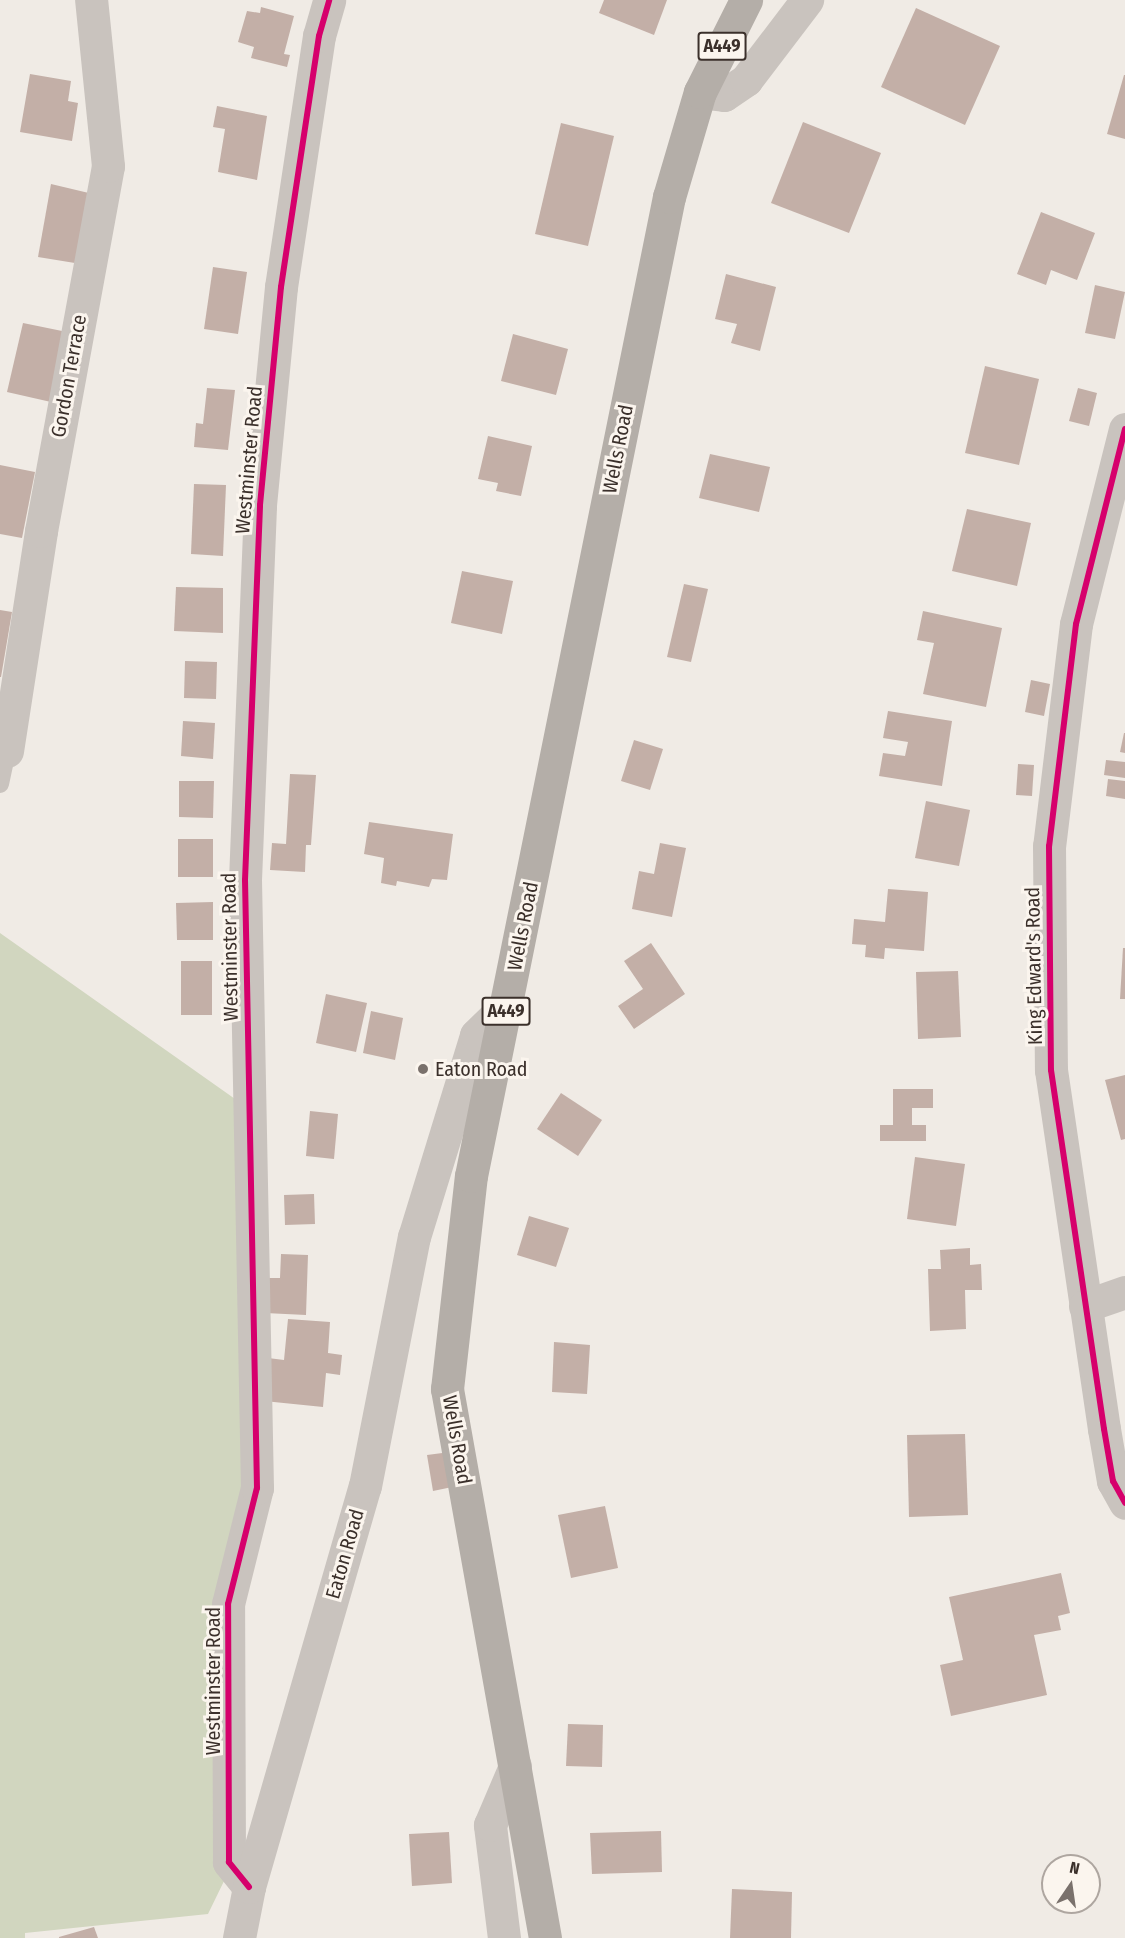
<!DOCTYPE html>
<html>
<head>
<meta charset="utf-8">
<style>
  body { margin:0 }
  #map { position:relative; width:1125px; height:1938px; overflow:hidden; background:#f0ebe5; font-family:"Fira Sans Condensed",sans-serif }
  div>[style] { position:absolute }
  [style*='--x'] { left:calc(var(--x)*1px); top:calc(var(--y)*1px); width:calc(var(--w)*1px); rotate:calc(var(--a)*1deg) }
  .green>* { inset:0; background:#d1d6bf }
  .building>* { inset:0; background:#c3afa7 }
  .service>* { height:18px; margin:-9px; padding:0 9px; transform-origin:9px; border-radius:9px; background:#c9c3be }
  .minor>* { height:33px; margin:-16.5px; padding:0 16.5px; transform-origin:16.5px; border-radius:16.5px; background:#c9c3be }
  .tertiary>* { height:33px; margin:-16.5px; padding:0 16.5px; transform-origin:16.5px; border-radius:16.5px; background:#c9c3be }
  .trunk>* { height:33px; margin:-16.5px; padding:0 16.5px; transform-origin:16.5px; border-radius:16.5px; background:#b4aea8 }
  .cycleway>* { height:6px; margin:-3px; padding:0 3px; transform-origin:3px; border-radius:3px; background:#d6006c }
  .dots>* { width:16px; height:16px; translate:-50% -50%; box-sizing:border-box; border:3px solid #fbf5ee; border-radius:50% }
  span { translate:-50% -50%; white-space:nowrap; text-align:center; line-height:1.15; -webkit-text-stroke:6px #fbf5ee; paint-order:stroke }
  .shield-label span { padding:2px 4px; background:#fbf5ee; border:2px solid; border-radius:4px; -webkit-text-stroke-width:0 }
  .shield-label { font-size:18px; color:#3b302b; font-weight:700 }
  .street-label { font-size:20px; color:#3b302b }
  .poi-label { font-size:20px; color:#3b302b }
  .left { translate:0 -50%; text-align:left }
  .north { position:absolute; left:1041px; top:1854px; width:60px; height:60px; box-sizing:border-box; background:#fbf5ee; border:2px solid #aea6a0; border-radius:50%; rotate:13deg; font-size:16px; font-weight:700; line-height:24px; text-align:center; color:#3b302b }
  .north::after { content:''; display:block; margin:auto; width:21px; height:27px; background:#7a716c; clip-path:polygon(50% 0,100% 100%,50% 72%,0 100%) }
</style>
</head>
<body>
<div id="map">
  <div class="green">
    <div style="clip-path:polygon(0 933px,245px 1106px,242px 1844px,208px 1914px,25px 1933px,25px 1938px,0 1938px)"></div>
  </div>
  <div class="building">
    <div style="clip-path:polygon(604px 0,667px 0,654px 35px,599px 13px)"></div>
    <div style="clip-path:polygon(261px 7px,294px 16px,284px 54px,290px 55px,287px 67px,251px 58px,254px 47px,238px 42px,247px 11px,260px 13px)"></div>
    <div style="clip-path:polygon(916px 8px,1000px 46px,965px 125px,881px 87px)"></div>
    <div style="clip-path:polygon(30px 74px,71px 81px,68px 101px,78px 103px,72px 141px,20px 132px)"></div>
    <div style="clip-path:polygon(1124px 75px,1125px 75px,1125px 139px,1107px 134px)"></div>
    <div style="clip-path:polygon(217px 106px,267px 116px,257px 180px,218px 172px,225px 129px,213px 127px)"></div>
    <div style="clip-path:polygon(803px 122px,881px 153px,849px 233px,771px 203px)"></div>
    <div style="clip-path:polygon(561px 123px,614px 136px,588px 246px,535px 234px)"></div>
    <div style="clip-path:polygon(51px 184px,93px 194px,81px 264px,38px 257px)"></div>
    <div style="clip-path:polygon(1041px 212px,1095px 233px,1077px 280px,1051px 270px,1046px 285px,1017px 274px)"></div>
    <div style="clip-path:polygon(213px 267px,247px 272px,238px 334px,204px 329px)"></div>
    <div style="clip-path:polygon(726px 274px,776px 287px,760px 351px,731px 343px,737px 324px,715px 319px)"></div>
    <div style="clip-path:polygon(1095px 285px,1125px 292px,1115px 339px,1085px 333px)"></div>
    <div style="clip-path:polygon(23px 323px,67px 332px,51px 402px,7px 392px)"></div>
    <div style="clip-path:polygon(513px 334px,568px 349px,556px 395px,501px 381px)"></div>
    <div style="clip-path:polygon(985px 366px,1039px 379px,1019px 465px,965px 453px)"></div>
    <div style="clip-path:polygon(207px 388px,235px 390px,228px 450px,194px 447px,196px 423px,203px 424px)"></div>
    <div style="clip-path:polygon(1078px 388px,1097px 393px,1089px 426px,1069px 421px)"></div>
    <div style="clip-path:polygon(488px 436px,532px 446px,521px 496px,496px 491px,498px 483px,478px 479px)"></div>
    <div style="clip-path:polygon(710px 454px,770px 467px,759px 512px,699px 498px)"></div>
    <div style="clip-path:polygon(0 465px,35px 472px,22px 538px,0 534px)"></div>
    <div style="clip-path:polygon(194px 484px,226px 485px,223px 556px,191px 554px)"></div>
    <div style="clip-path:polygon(967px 509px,1031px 523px,1017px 586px,952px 571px)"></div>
    <div style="clip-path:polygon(462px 571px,513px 581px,502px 634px,451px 623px)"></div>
    <div style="clip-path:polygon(684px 584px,708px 589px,691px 662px,667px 657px)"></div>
    <div style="clip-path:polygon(176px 587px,223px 588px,223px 633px,174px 631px)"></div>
    <div style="clip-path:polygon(0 610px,12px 612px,1px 677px,0 677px)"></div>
    <div style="clip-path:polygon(923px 611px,1002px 628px,986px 707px,923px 694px,934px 643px,917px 640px)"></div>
    <div style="clip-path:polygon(185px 661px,217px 662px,216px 699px,184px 698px)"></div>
    <div style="clip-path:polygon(1031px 680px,1050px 684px,1044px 716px,1025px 712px)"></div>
    <div style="clip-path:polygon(888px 711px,952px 721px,942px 786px,879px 776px,883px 753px,905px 756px,908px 742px,883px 738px)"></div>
    <div style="clip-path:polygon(183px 721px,215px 723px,213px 759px,181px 756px)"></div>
    <div style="clip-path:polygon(1124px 733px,1125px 733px,1125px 753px,1120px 752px)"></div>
    <div style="clip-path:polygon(634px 740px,663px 749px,650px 790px,621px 781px)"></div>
    <div style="clip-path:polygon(1106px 760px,1125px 762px,1125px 778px,1104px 775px)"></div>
    <div style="clip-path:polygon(1018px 764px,1034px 765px,1032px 796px,1016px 795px)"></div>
    <div style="clip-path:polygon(290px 774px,316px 775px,311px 845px,306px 845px,305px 872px,270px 870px,272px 843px,286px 844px)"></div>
    <div style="clip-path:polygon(1108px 779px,1125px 781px,1125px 799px,1106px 796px)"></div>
    <div style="clip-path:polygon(179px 781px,214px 781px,213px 818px,179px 817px)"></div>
    <div style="clip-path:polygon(926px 801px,970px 810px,959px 866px,915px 858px)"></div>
    <div style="clip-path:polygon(369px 822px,453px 834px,447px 880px,432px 879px,429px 887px,397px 881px,396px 886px,381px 883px,384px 858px,364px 854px)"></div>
    <div style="clip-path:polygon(178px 839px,213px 839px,213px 877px,178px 877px)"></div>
    <div style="clip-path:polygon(660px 843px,686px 848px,672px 917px,632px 909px,639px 871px,654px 874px)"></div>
    <div style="clip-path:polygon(888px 889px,928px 892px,924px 951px,885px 948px,884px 959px,865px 957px,866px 945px,852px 944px,854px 919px,885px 922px)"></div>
    <div style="clip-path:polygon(213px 902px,213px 940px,177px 940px,176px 903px)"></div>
    <div style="clip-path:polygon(651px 943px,685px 994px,634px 1029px,618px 1006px,643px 989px,624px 961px)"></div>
    <div style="clip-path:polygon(1123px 948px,1125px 948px,1125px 999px,1120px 999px)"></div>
    <div style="clip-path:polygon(181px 961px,212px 961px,212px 1015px,181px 1015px)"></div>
    <div style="clip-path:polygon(958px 971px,961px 1037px,918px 1039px,916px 972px)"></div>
    <div style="clip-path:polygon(326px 994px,367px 1003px,356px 1052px,316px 1043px)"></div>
    <div style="clip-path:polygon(371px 1011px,403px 1018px,395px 1060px,363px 1053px)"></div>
    <div style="clip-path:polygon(1125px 1075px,1125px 1139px,1121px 1140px,1105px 1080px)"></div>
    <div style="clip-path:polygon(893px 1089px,933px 1089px,933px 1108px,912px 1108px,912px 1125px,926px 1125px,926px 1141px,880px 1141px,880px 1125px,893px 1125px)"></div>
    <div style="clip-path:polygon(561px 1093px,602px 1120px,578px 1156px,537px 1129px)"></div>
    <div style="clip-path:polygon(310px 1111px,338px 1114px,334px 1159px,306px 1156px)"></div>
    <div style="clip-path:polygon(915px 1157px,965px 1164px,956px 1226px,907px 1219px)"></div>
    <div style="clip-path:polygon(314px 1194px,315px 1224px,285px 1225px,284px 1195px)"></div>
    <div style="clip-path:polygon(529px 1216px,569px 1228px,556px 1267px,517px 1255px)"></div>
    <div style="clip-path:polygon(970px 1248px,970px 1265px,981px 1264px,982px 1290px,965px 1290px,966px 1329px,930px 1331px,928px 1269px,941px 1269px,940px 1250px)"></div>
    <div style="clip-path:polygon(281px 1254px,308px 1255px,306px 1315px,265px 1313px,266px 1278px,280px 1278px)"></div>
    <div style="clip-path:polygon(288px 1319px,330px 1322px,328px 1353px,342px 1355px,340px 1375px,326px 1373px,323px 1407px,264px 1401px,268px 1358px,284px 1360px)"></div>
    <div style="clip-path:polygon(554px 1342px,590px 1345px,587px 1394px,552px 1392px)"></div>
    <div style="clip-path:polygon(965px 1434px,968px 1515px,909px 1517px,907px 1435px)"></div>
    <div style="clip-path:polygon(450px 1452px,457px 1486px,433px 1491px,427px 1455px)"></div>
    <div style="clip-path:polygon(605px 1506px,618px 1568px,571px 1578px,558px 1515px)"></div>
    <div style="clip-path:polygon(1061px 1573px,1070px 1613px,1058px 1616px,1061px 1630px,1034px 1635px,1047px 1695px,951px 1716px,940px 1665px,963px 1660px,949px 1597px)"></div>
    <div style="clip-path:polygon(568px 1724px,603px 1725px,602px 1767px,566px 1766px)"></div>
    <div style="clip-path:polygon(661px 1831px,662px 1872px,592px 1874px,590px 1833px)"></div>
    <div style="clip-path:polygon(449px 1832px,452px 1883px,412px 1886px,409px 1834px)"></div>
    <div style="clip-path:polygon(732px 1889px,792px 1892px,791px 1938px,730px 1938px)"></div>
    <div style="clip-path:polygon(94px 1927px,98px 1938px,59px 1938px,59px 1937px)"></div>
  </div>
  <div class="service">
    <div style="--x:0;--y:784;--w:34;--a:-78"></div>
  </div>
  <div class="minor">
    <div style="--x:1125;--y:429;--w:201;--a:104.1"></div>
    <div style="--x:1076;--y:624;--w:224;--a:96.9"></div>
    <div style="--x:1049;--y:846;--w:224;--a:89.5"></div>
    <div style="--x:1051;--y:1070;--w:363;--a:81.6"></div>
    <div style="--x:1104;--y:1429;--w:53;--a:80.2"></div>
    <div style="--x:1113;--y:1481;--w:25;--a:61"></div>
    <div style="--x:7;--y:751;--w:223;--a:-81.2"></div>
    <div style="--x:41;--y:531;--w:371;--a:-79.6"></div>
    <div style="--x:108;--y:166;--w:167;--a:-95.8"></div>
    <div style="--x:1085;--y:1306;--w:42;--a:-19.3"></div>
    <div style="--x:249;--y:1887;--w:32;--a:-129"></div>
    <div style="--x:229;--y:1862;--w:258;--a:-90.2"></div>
    <div style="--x:228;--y:1604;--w:120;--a:-76"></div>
    <div style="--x:257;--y:1488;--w:608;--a:-91.13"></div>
    <div style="--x:245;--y:880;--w:375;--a:-87.7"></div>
    <div style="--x:260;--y:505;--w:219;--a:-84.5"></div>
    <div style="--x:281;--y:287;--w:254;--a:-81.4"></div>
    <div style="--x:319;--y:36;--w:37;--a:-74"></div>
    <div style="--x:239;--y:1938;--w:52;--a:-78.9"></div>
    <div style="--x:249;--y:1887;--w:417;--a:-73.9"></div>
    <div style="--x:365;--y:1486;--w:254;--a:-78.9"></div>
    <div style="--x:414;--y:1237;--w:211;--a:-72.9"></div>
    <div style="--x:476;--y:1035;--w:43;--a:-44.1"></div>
    <div style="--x:504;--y:1938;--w:114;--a:-97.1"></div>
    <div style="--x:490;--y:1825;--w:64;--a:-67"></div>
  </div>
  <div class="tertiary">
    <div style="--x:700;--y:92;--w:24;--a:7"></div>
    <div style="--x:724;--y:95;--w:27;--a:-34"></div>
    <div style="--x:746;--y:80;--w:101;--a:-52.7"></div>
  </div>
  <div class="trunk">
    <div style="--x:545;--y:1938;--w:558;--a:-100.12"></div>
    <div style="--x:447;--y:1389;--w:214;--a:-83.6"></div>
    <div style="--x:471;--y:1176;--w:999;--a:-78.57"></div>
    <div style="--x:669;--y:197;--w:109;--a:-73.6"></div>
    <div style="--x:700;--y:92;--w:103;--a:-63.4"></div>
  </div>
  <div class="cycleway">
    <div style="--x:1125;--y:429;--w:201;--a:104.1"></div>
    <div style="--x:1076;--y:624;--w:224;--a:96.9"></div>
    <div style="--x:1049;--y:846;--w:224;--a:89.5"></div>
    <div style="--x:1051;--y:1070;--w:363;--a:81.6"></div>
    <div style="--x:1104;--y:1429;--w:53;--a:80.2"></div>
    <div style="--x:1113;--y:1481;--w:25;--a:61"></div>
    <div style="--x:249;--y:1887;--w:32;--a:-129"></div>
    <div style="--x:229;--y:1862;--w:258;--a:-90.2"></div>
    <div style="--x:228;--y:1604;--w:120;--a:-76"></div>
    <div style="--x:257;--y:1488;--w:608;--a:-91.13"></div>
    <div style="--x:245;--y:880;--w:375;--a:-87.7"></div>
    <div style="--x:260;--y:505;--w:219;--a:-84.5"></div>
    <div style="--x:281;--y:287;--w:254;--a:-81.4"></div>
    <div style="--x:319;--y:36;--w:37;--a:-74"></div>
  </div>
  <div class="dots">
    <div style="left:423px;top:1069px;background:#7a716c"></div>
  </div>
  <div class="shield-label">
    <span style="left:722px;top:46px">A449</span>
    <span style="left:506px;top:1011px">A449</span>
  </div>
  <div class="street-label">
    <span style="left:69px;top:376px;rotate:-80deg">Gordon Terrace</span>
    <span style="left:618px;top:449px;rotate:-79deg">Wells Road</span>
    <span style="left:249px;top:460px;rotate:-85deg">Westminster Road</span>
    <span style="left:523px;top:926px;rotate:-79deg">Wells Road</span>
    <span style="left:230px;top:947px;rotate:-91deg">Westminster Road</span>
    <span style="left:1034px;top:966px;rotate:-91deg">King Edward's Road</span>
    <span style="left:457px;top:1440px;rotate:80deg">Wells Road</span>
    <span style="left:345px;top:1554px;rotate:-74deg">Eaton Road</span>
    <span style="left:213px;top:1681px;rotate:-90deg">Westminster Road</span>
  </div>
  <div class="poi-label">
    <span class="left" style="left:435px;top:1069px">Eaton Road</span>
  </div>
  <div class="north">N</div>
</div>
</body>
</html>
